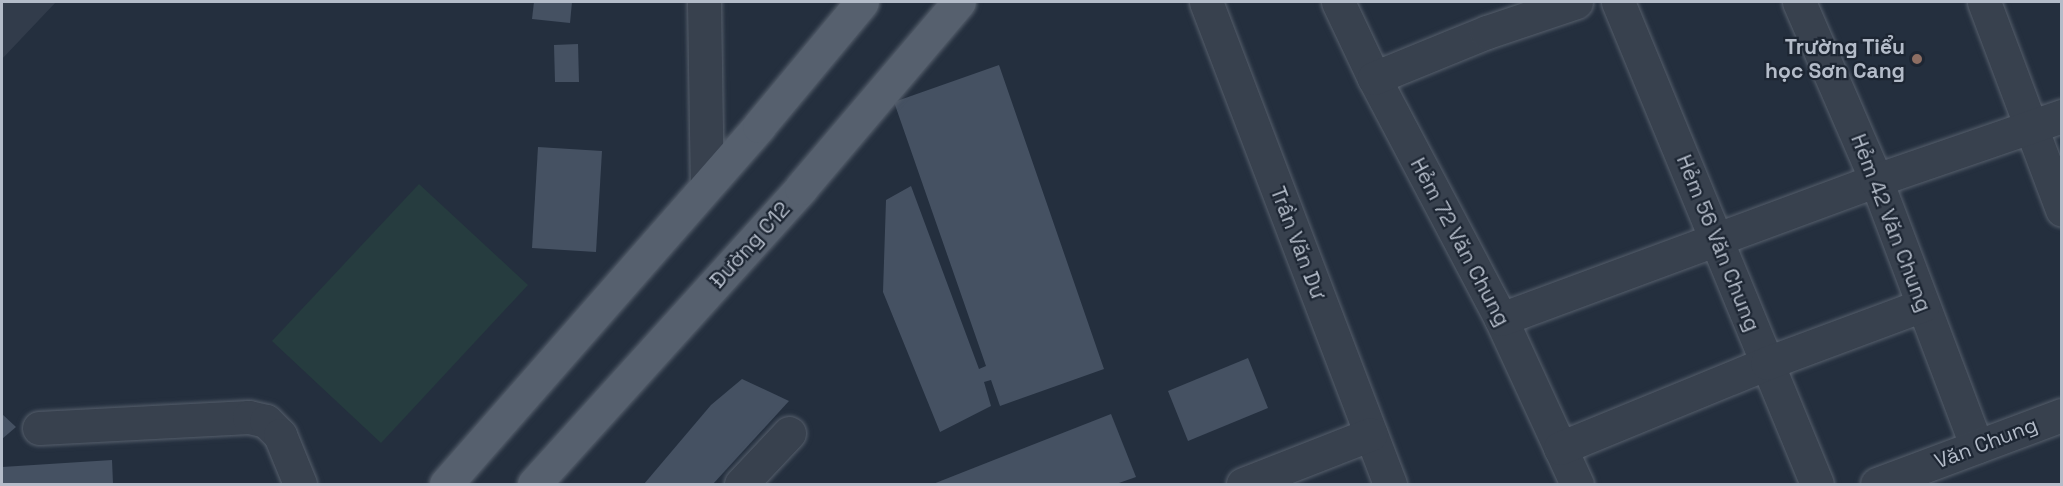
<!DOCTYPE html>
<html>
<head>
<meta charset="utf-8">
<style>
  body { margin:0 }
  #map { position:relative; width:2063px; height:486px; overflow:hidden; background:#242f3e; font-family:"Space Grotesk",sans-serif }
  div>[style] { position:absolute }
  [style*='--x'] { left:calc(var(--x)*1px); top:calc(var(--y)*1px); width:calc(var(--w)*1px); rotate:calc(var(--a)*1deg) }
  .airport>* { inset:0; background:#323c4b }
  .green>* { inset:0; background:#263c3f }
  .building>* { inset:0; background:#455162 }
  .roads { filter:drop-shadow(0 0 2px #565f6c) drop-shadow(0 0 2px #565f6c) }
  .minor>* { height:33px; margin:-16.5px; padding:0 16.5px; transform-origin:16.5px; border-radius:16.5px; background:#38414e }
  .major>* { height:33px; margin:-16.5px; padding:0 16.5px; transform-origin:16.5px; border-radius:16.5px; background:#56606e }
  .dots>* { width:16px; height:16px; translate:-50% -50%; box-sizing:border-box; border:3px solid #1d2633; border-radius:50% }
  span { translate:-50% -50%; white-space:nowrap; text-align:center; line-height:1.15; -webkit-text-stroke:4.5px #1d2633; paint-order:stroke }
  .poi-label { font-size:21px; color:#b4bcc9; font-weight:700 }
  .right { translate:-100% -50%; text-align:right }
  .street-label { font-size:21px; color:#b4bcc9 }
  .frame { position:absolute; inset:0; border:3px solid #b4bcc9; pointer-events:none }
</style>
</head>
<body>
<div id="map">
  <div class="airport">
    <div style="clip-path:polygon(2px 2px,56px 2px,2px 59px)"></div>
  </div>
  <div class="green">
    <div style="clip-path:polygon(419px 184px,528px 285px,381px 443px,272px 341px)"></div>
  </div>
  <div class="building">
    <div style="clip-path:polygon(534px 2px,572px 2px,570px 23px,532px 19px)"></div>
    <div style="clip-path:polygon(578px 44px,579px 82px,555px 82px,554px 45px)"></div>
    <div style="clip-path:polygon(999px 65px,1104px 369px,1000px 406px,991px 380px,984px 382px,991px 406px,940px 432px,883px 292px,886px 200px,911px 186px,979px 369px,986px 366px,894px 102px)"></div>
    <div style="clip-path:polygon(538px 147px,602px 151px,596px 252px,532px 248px)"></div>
    <div style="clip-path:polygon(1248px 358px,1268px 408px,1188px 441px,1168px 391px)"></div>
    <div style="clip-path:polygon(742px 379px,789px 401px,713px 484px,644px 484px,711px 405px)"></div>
    <div style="clip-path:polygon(2px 414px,16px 427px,2px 439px)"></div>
    <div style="clip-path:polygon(1111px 414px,1136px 477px,1116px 484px,933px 484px)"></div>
    <div style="clip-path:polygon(112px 460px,113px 484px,2px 484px,2px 467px)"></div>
  </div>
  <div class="roads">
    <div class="minor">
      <div style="--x:704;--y:2;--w:183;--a:89.1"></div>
      <div style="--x:1206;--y:2;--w:516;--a:69.11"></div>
      <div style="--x:1338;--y:2;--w:84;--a:64.7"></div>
      <div style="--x:1374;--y:78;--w:272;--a:62.2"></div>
      <div style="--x:1501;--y:319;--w:182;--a:65.3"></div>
      <div style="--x:1618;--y:2;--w:521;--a:67.57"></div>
      <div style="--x:1799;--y:2;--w:194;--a:66.6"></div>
      <div style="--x:1876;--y:180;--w:285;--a:69.3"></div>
      <div style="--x:1984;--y:2;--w:222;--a:69.4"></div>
      <div style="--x:1374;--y:78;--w:122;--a:-22.2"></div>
      <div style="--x:1487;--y:32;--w:94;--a:-18.6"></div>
      <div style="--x:1501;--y:319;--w:400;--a:-20.3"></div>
      <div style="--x:1876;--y:180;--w:197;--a:-19"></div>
      <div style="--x:39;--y:428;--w:210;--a:-3"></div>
      <div style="--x:249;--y:417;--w:17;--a:13"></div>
      <div style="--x:266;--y:421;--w:20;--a:45"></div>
      <div style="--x:280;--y:435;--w:53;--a:67.8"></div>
      <div style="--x:1560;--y:448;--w:224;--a:-22.3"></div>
      <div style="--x:1767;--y:363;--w:166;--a:-20.4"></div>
      <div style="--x:741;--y:484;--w:70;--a:-46.7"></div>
      <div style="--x:1243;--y:484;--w:137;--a:-21.3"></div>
      <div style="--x:1877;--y:484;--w:197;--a:-20.5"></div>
    </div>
    <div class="major">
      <div style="--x:446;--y:484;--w:476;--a:-48.8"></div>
      <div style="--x:759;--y:126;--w:161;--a:-50.3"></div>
      <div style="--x:534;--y:484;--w:399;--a:-47.9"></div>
      <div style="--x:801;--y:188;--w:244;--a:-49.7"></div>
    </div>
  </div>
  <div class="dots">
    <div style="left:1917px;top:59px;background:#8d6e63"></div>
  </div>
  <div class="poi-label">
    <span class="right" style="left:1905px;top:59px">Trường Tiểu<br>học Sơn Cang</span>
  </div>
  <div class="street-label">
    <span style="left:1891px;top:223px;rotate:69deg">Hẻm 42 Văn Chung</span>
    <span style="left:1460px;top:242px;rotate:62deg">Hẻm 72 Văn Chung</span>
    <span style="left:1298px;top:243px;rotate:69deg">Trần Văn Dư</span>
    <span style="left:1718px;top:243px;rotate:68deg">Hẻm 56 Văn Chung</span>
    <span style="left:750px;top:245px;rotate:-48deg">Đường C12</span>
    <span style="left:1986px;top:443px;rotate:-21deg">Văn Chung</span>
  </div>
  <div class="frame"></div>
</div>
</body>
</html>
